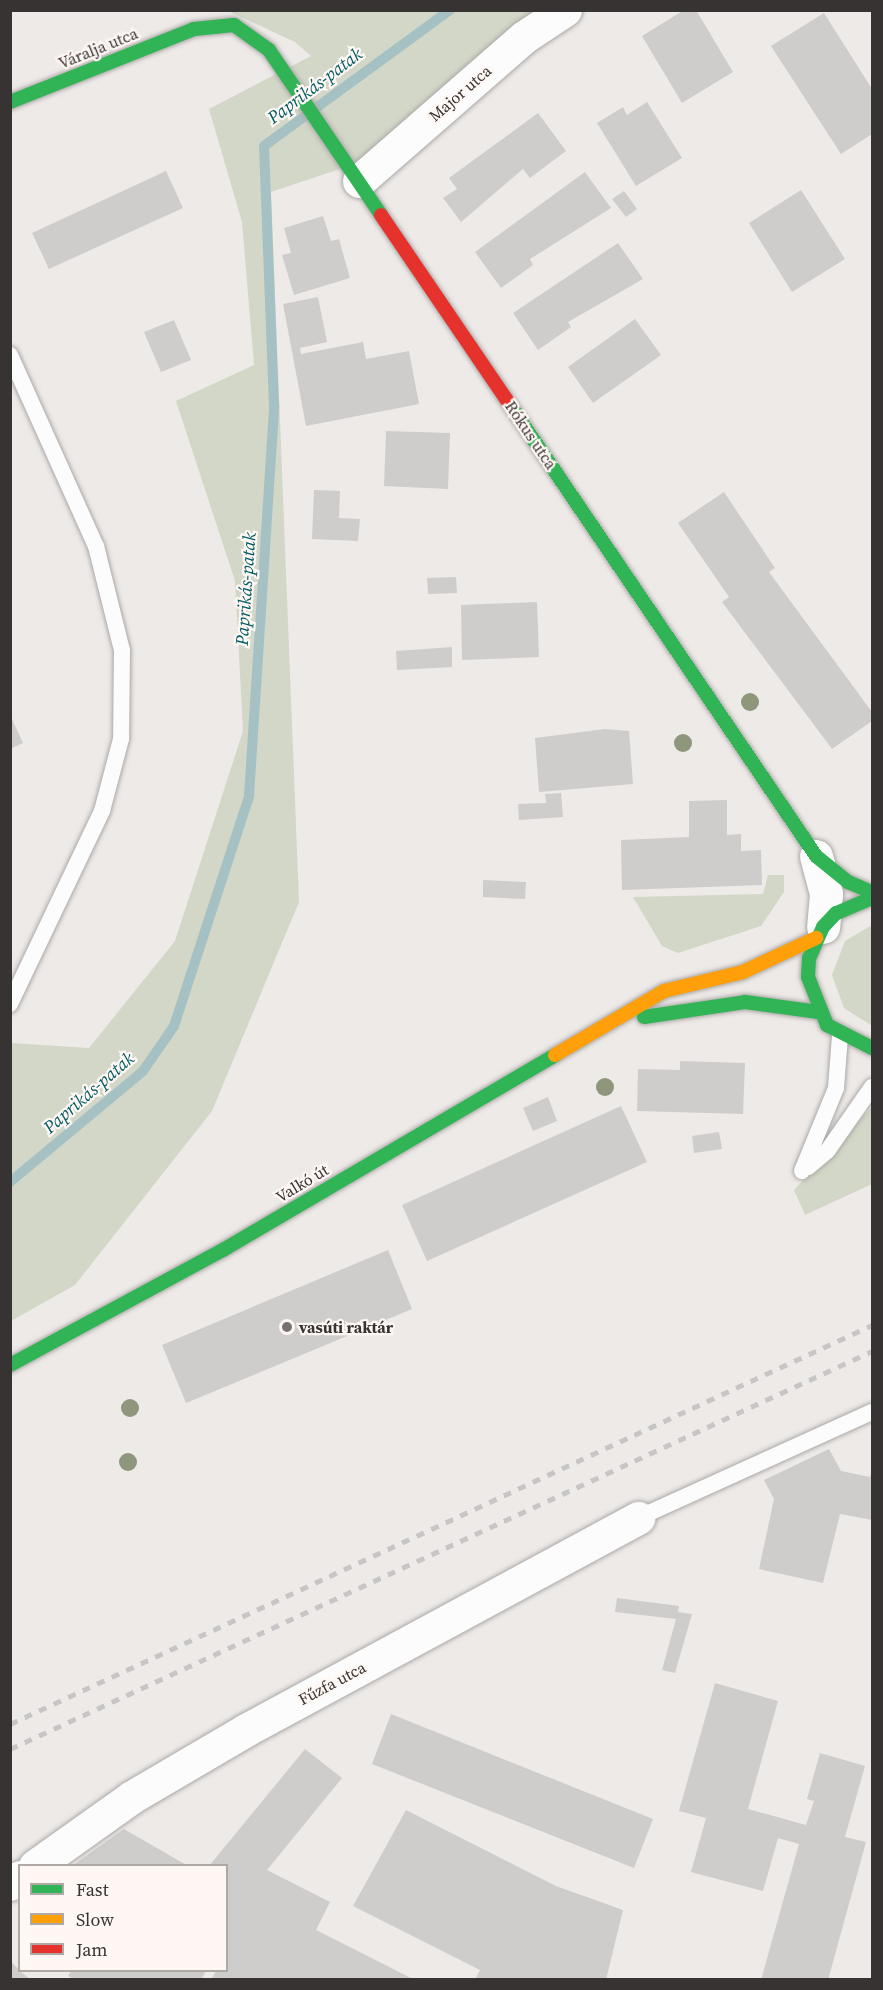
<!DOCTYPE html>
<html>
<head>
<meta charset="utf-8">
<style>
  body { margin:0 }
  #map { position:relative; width:883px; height:1990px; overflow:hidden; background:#eeeae8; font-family:"Source Serif 4",serif }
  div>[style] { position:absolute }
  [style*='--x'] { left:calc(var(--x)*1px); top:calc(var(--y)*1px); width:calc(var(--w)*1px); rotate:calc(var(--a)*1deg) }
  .green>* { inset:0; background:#d2d7c7 }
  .stream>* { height:10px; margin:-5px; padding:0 5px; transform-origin:5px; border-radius:5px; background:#a6c1c4 }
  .building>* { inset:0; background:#cfcccc }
  .roads { filter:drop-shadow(0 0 2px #aba9a7) drop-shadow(0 0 2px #aba9a7) }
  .lane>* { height:16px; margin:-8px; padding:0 8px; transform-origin:8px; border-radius:8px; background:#fcfcfc }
  .street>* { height:33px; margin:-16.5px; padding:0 16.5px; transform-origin:16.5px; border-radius:16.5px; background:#fcfcfc }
  .fast>* { height:14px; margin:-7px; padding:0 7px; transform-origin:7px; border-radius:7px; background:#30b455 }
  .slow>* { height:14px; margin:-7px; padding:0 7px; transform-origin:7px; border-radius:7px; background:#ff9f0a }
  .jam>* { height:14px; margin:-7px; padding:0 7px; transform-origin:7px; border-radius:7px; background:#e5322d }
  .rail>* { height:4.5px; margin-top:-2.25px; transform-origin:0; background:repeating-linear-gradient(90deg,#c7c5c5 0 8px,transparent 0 16px) }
  .trees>* { width:18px; height:18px; margin:-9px; border-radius:50%; background:#8e967c }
  .dots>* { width:16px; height:16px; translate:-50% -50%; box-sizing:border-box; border:3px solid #fff7f3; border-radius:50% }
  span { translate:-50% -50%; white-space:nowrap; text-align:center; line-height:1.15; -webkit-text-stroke:4.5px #fff7f3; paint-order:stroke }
  .street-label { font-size:16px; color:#363332 }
  .poi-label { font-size:16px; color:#363332; font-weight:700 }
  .left { translate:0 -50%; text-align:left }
  .water-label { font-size:18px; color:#015c64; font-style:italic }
  .frame { position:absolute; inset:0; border:12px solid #363332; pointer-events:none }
  .legend { position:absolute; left:18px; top:1864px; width:210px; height:108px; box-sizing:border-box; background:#fff7f3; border:2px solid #afa9a6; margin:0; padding:8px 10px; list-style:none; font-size:18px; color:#363332 }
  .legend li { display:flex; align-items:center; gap:12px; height:30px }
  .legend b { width:30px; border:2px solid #afa9a6 }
</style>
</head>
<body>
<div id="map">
  <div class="green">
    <div style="clip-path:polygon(228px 11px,542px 11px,370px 159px,271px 192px,299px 902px,212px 1111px,75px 1285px,11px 1321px,11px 1043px,89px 1048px,175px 941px,243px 731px,235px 581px,176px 401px,254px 365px,242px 222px,209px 109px,311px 56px,295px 42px)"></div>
    <div style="clip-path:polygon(768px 875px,784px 875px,784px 892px,761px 926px,678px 953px,662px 946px,633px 897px,763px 894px)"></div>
    <div style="clip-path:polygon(872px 925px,872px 1026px,844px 1008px,832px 975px,845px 941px)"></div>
    <div style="clip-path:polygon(872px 1107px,872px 1184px,805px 1215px,794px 1190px)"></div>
  </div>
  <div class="stream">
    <div style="--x:10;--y:1182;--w:173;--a:-39.8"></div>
    <div style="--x:143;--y:1071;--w:55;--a:-55.4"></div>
    <div style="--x:174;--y:1026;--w:242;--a:-71.9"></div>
    <div style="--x:249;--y:796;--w:391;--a:-86.3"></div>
    <div style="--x:274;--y:406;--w:260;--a:-92.2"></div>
    <div style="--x:264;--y:146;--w:230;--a:-36.2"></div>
  </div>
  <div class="building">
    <div style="clip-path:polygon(684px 10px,696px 10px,733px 72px,682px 103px,642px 36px)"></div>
    <div style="clip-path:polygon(824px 13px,872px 89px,872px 134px,841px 154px,771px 46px)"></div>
    <div style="clip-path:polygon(647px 102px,682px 158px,636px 186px,597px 123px,623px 107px,627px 115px)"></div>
    <div style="clip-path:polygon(538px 113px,566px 151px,530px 178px,523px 169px,461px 222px,443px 198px,457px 189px,449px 178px)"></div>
    <div style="clip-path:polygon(166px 171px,183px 208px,49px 269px,32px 233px)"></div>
    <div style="clip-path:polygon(585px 172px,611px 208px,530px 259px,533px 265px,501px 288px,475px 252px)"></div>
    <div style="clip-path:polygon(801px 190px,845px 259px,792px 292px,749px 223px)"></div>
    <div style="clip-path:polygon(624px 191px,637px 209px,626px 217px,612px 199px)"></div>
    <div style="clip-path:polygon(323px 216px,331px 241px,339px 239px,350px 278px,294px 295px,282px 255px,291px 253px,284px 228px)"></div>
    <div style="clip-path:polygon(618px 243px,643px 279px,568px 322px,571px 327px,538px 350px,513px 313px)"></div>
    <div style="clip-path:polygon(318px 297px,327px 342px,300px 348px,301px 354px,363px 342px,366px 359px,409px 351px,419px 404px,306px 426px,283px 304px)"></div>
    <div style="clip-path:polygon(635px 319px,661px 355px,593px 403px,568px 367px)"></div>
    <div style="clip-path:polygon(174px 320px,191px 360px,161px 372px,144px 332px)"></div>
    <div style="clip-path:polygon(386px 431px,450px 433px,448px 489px,384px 486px)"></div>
    <div style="clip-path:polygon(314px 490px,340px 491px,339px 518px,360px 519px,358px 541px,312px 539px)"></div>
    <div style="clip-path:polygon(724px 492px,775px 568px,769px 572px,872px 712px,872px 721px,832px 749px,722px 602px,729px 597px,678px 523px)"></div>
    <div style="clip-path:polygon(456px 577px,457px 593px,428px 594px,427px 578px)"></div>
    <div style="clip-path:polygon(537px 602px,539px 657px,462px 660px,461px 605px)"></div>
    <div style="clip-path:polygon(452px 647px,452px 667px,397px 670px,396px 651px)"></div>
    <div style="clip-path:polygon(10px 715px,23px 743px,10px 749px)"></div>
    <div style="clip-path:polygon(605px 729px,629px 731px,633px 784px,539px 792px,535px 738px)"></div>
    <div style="clip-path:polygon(561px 793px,563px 817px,519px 820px,518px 804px,546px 803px,545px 794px)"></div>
    <div style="clip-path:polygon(727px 800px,727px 835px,741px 834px,741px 851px,761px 850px,762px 885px,622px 890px,621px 840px,689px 837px,689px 801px)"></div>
    <div style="clip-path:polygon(483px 880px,526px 882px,525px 899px,483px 897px)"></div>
    <div style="clip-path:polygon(680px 1061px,745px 1063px,743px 1114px,637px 1111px,638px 1069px,680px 1070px)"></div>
    <div style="clip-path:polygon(548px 1097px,557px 1121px,533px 1131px,523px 1108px)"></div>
    <div style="clip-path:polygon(621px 1106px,647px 1162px,427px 1261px,402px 1205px)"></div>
    <div style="clip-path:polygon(719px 1132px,722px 1149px,694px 1153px,692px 1136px)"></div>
    <div style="clip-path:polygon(388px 1250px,412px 1309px,186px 1403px,162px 1345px)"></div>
    <div style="clip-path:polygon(829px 1449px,841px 1471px,870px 1477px,872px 1469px,872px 1520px,840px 1514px,823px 1583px,759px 1569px,774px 1499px,764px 1480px)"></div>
    <div style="clip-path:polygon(617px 1598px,679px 1606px,678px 1612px,692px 1614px,675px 1673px,662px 1670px,676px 1619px,615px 1612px)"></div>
    <div style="clip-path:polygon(715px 1683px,778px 1701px,748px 1809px,806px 1825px,814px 1801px,807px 1799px,820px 1753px,865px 1766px,845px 1837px,866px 1842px,828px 1980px,761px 1980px,799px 1844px,778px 1838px,763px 1891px,691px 1872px,706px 1818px,679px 1811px)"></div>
    <div style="clip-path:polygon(391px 1714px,653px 1819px,634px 1868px,372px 1764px)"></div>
    <div style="clip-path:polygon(305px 1749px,342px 1778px,267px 1870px,330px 1902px,316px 1930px,415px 1980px,211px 1980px,216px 1971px,226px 1971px,228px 1945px,226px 1866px,209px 1866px)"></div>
    <div style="clip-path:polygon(406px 1810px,556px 1886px,623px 1910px,606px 1980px,475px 1980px,480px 1970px,353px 1906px)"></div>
    <div style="clip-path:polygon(124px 1829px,188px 1866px,72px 1866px)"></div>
    <div style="clip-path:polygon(10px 1960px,20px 1971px,31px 1980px,10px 1980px)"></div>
    <div style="clip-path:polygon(71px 1971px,206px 1971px,201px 1980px,76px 1980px,68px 1976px)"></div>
  </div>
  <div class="roads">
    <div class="lane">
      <div style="--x:10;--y:355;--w:209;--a:65.8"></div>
      <div style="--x:96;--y:546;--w:107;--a:76"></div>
      <div style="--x:122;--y:650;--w:89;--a:90.6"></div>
      <div style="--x:121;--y:739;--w:74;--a:104.8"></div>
      <div style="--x:102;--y:811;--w:214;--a:115.5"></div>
      <div style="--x:808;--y:1167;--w:26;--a:-40"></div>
      <div style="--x:828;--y:1150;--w:77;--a:-55.1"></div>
      <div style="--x:802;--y:1171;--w:90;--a:-67.7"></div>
      <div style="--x:836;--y:1088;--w:52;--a:-85.6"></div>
      <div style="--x:638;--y:1518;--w:257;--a:-24.4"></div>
    </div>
    <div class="street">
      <div style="--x:359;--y:181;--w:219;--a:-41.1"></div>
      <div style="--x:524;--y:37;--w:49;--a:-33.4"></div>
      <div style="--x:816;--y:856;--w:39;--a:75"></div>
      <div style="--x:826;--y:894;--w:33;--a:95"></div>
      <div style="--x:35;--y:1866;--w:119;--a:-35.4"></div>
      <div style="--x:132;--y:1797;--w:132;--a:-30.4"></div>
      <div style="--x:246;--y:1730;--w:446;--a:-28.4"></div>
      <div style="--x:10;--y:1884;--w:12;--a:-35"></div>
    </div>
    <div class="fast">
      <div style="--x:10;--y:102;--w:198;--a:-21.6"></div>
      <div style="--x:194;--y:29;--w:40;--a:-5.7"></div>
      <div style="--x:234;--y:25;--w:43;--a:35.5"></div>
      <div style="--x:269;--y:50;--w:199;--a:55.8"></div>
      <div style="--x:510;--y:405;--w:545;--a:55.84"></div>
      <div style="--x:816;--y:856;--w:41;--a:39.1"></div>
      <div style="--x:848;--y:882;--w:26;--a:23"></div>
      <div style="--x:872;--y:898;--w:39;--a:157"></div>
      <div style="--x:836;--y:913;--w:19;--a:133"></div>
      <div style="--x:823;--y:927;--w:34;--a:114"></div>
      <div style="--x:809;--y:958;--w:19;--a:93"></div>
      <div style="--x:808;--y:977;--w:52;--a:68.4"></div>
      <div style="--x:827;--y:1025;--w:51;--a:27.1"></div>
      <div style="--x:644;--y:1017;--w:102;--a:-8.4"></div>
      <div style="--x:745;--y:1002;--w:74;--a:7.8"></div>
      <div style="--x:10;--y:1365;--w:242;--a:-28.4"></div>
      <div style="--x:223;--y:1250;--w:385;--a:-30.4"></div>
    </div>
    <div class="slow">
      <div style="--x:555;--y:1055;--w:126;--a:-30.4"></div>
      <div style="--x:664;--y:991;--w:81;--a:-13.5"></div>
      <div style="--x:743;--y:972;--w:81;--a:-25"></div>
    </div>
    <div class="jam">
      <div style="--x:381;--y:215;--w:230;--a:55.8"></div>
    </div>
  </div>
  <div class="rail">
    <div style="--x:10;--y:1724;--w:950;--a:-24.84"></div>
    <div style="--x:10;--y:1749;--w:949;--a:-24.78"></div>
  </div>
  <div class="trees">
    <div style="left:750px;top:702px"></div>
    <div style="left:683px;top:743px"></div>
    <div style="left:605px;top:1087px"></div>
    <div style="left:130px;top:1408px"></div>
    <div style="left:128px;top:1462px"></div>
  </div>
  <div class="dots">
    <div style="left:287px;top:1327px;background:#767372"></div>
  </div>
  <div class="street-label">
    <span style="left:98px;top:48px;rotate:-22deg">Váralja utca</span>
    <span style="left:460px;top:93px;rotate:-41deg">Major utca</span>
    <span style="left:531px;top:435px;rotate:56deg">Rókus utca</span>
    <span style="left:302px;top:1183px;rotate:-31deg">Valkó út</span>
    <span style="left:332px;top:1683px;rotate:-28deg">Fűzfa utca</span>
  </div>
  <div class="poi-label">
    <span class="left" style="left:299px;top:1327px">vasúti raktár</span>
  </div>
  <div class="water-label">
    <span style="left:315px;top:86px;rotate:-37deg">Paprikás-patak</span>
    <span style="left:246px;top:589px;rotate:-86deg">Paprikás-patak</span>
    <span style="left:89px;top:1093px;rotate:-41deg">Paprikás-patak</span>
  </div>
  <div class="frame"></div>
  <ul class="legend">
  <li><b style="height:8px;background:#30b455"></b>Fast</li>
  <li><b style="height:8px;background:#ff9f0a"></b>Slow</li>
  <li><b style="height:8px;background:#e5322d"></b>Jam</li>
  </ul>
</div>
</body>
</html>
